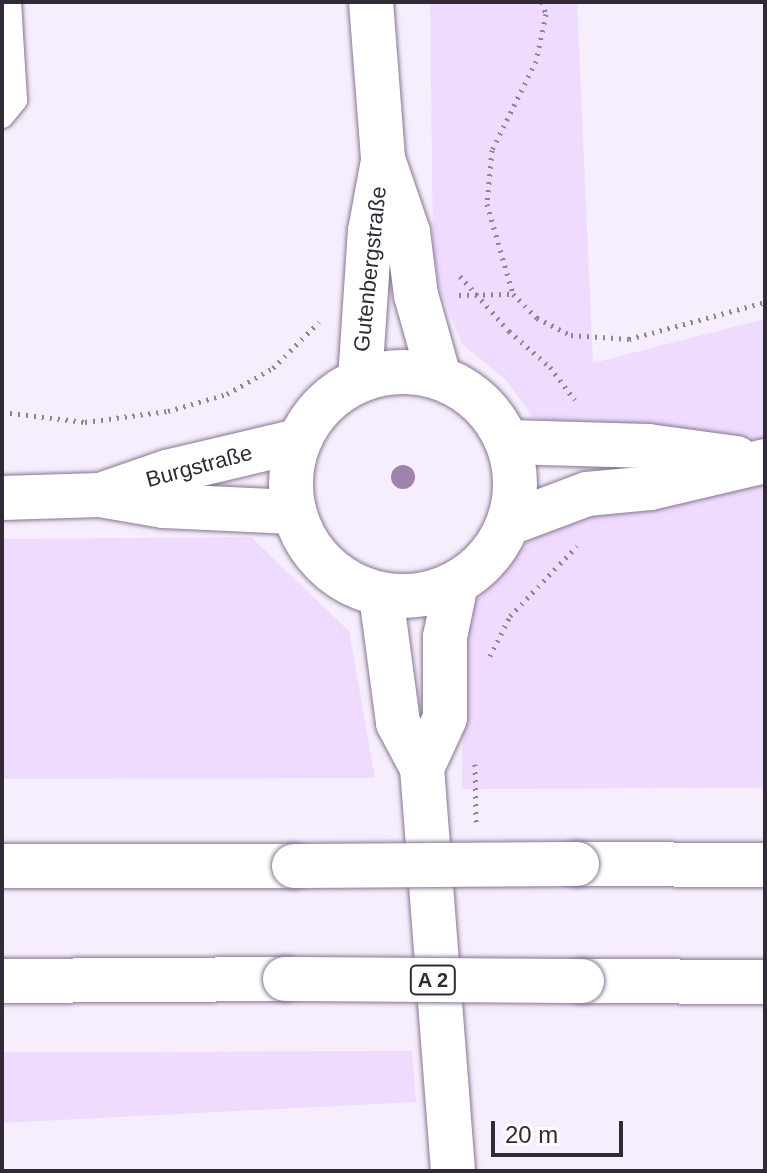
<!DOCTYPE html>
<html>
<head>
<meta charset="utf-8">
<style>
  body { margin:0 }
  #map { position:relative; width:767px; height:1173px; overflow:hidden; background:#f6eefc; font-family:Helvetica,sans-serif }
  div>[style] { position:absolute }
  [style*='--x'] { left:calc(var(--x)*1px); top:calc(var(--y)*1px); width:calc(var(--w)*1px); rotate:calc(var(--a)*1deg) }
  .green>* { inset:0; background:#efdbfe }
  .path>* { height:5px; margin-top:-2.5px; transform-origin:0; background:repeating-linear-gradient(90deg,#8d8592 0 2px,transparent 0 8px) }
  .roads { filter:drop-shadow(0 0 2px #877593) drop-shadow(0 0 2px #877593) }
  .lane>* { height:24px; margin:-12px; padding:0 12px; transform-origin:12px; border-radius:12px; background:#fff }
  .secondary>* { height:44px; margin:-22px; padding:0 22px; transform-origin:22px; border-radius:22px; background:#fff }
  .secondary>.ring { margin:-22px; padding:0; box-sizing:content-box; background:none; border:44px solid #fff; border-radius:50% }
  .highway>* { height:44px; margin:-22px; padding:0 22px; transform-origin:22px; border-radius:22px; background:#fff }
  .bridges { filter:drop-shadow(0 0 2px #877593) drop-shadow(0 0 2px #877593) }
  .highway-bridge>* { height:44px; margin:-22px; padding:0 22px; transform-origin:22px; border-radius:22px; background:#fff }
  .trees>* { width:24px; height:24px; margin:-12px; border-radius:50%; background:#9e84ad }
  span { translate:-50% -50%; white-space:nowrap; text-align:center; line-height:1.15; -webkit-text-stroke:8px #fff; paint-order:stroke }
  .shield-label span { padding:2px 6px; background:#fff; border:2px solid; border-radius:6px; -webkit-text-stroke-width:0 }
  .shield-label { font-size:20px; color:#312936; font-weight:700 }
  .street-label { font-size:22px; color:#312936 }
  .frame { position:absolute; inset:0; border:4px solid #312936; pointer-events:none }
  .scale { position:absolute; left:491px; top:1121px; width:132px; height:36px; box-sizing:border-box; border:4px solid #312936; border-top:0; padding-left:10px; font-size:24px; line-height:28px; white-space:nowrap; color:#312936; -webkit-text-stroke:6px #fff; paint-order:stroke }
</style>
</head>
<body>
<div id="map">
  <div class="green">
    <div style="clip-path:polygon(430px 2px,577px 2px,593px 363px,765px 319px,765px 788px,462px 789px,463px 635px,475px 603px,540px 528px,615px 505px,603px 431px,533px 417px,505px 379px,462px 344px,439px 287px,433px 248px)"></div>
    <div style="clip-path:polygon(251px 537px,349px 631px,375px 778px,2px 779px,2px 539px)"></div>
    <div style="clip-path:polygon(412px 1051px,416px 1102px,2px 1123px,2px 1052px)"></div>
  </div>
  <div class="path">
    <div style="--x:542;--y:2;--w:13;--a:72"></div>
    <div style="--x:546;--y:14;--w:48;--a:102"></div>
    <div style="--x:536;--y:61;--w:99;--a:116.3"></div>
    <div style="--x:492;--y:150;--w:54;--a:95.3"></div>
    <div style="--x:487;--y:204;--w:94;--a:73.9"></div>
    <div style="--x:513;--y:294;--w:34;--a:45"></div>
    <div style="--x:537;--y:318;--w:38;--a:27"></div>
    <div style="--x:571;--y:335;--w:58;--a:3.9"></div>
    <div style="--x:629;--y:339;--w:141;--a:-15.2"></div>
    <div style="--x:460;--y:276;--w:74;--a:48.3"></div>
    <div style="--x:509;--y:331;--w:55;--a:41.3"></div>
    <div style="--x:550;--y:367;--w:41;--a:52.9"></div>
    <div style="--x:459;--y:295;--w:54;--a:-1.1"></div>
    <div style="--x:2;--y:412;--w:84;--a:6.9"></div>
    <div style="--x:85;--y:422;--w:84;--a:-7.5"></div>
    <div style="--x:168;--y:411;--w:61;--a:-16.1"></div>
    <div style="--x:227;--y:394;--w:53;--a:-29.5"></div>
    <div style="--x:273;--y:368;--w:65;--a:-45"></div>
    <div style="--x:490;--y:656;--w:45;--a:-63.4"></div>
    <div style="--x:510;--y:616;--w:97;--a:-46.3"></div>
    <div style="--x:475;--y:764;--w:58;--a:89"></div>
  </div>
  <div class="roads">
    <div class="lane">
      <div style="--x:2;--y:116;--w:21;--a:-51"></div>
      <div style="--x:15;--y:100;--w:98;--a:-93.5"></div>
    </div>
    <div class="secondary">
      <div style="--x:371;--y:2;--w:157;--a:85.6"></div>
      <div style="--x:383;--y:159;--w:77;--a:71.1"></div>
      <div style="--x:408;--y:232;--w:64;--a:82.8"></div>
      <div style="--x:416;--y:295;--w:85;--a:74.3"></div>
      <div class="ring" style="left:291px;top:372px;width:180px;height:180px"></div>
      <div style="--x:360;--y:380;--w:149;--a:-86.2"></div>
      <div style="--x:370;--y:231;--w:71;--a:-79.5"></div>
      <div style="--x:106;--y:493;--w:65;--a:-19"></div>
      <div style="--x:167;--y:472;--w:135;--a:-13.3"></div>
      <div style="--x:2;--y:498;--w:98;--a:-1.8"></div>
      <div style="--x:100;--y:495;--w:65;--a:9.8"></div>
      <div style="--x:164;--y:506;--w:129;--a:2.7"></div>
      <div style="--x:381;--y:595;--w:129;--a:82.4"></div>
      <div style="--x:398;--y:723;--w:51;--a:61.9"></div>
      <div style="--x:422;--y:768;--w:404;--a:85.6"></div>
      <div style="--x:422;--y:768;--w:55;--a:-65.3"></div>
      <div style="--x:445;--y:718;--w:81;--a:-90"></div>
      <div style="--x:445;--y:637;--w:54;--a:-78.3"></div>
    </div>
    <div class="highway">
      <div style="--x:508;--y:442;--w:140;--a:1.6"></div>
      <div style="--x:648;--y:446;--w:89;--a:7.8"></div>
      <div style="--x:510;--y:523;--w:82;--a:-20.6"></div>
      <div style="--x:587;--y:494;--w:63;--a:-5.4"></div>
      <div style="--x:650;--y:488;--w:118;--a:-13.2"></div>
      <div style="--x:577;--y:864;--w:188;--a:0.3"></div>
      <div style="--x:2;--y:866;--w:292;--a:0"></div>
      <div style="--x:2;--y:981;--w:283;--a:-0.4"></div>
      <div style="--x:582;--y:981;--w:183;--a:0.3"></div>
    </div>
  </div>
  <div class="bridges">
    <div class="highway-bridge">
      <div style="--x:294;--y:866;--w:283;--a:-0.4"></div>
      <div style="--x:285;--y:979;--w:297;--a:0.4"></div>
    </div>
  </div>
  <div class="trees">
    <div style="left:403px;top:477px"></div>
  </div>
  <div class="shield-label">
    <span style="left:433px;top:980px">A 2</span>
  </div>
  <div class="street-label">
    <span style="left:370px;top:269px;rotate:-84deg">Gutenbergstraße</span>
    <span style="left:199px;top:466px;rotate:-15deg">Burgstraße</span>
  </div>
  <div class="frame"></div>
  <div class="scale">20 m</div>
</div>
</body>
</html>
